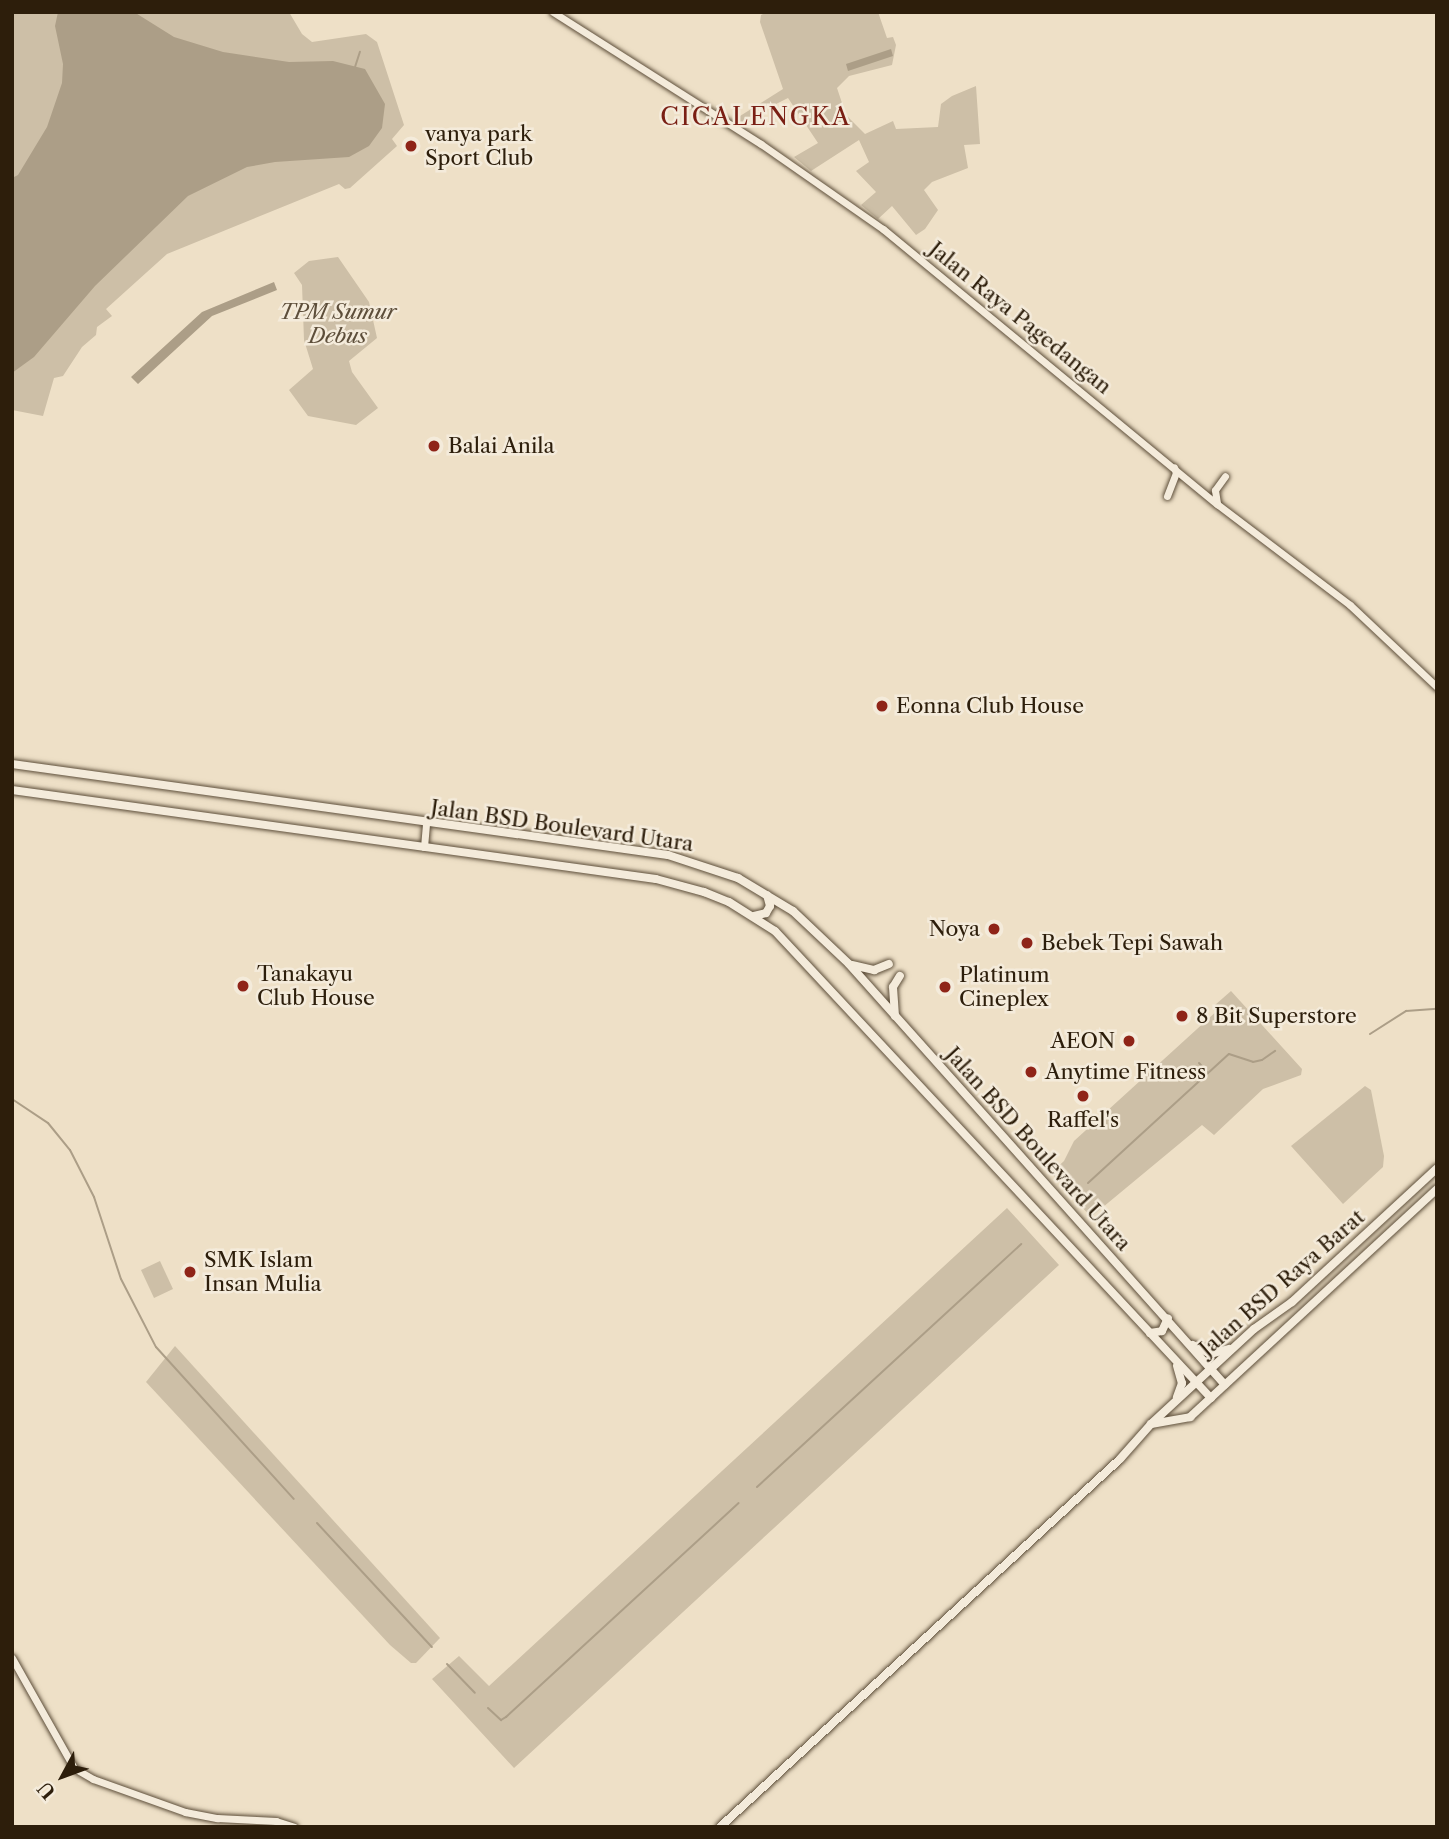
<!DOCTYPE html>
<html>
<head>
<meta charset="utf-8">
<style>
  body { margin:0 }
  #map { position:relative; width:1449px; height:1839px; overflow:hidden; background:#eee0c7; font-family:"Libre Caslon Text",serif }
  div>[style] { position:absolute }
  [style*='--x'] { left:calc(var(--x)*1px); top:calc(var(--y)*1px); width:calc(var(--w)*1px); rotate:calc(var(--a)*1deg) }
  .green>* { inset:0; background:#cdbfa7 }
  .water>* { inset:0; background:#ac9e87 }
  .stream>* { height:2px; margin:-1px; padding:0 1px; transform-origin:1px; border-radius:1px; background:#ac9e87 }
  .roads { filter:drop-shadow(0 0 2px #5d4e3a) drop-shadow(0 0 2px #5d4e3a) }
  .tertiary>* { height:7px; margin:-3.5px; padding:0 3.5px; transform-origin:3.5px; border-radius:3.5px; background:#f4ebdb }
  .secondary>* { height:8px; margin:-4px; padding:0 4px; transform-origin:4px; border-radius:4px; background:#f4ebdb }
  .dots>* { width:19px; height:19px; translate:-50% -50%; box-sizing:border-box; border:4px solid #f4ebdb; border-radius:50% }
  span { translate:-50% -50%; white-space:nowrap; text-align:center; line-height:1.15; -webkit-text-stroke:5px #f4ebdb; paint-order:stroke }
  .poi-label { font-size:21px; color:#2d1e0b }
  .left { translate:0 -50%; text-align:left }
  .right { translate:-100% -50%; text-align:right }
  .park-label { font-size:21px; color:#5d4e3a; font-style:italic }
  .street-label { font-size:21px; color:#2d1e0b }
  .quarter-label { font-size:24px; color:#7a1f14; letter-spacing:2px }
  .frame { position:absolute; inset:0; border:14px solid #2d1e0b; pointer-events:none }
  .north { position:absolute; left:28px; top:1741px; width:70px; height:70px; -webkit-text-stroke:5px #f4ebdb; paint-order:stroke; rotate:229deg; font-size:19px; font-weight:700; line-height:28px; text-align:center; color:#2d1e0b }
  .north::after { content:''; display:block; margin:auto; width:24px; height:32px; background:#2d1e0b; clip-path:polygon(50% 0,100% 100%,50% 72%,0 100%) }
</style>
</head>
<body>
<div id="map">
  <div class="green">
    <div style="clip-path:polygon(12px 12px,289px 12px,302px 34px,312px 42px,366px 34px,377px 42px,404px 125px,392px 139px,397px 146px,350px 188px,345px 189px,339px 184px,167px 254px,106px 309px,112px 316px,97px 327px,96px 335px,82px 347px,63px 376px,54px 378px,43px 416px,12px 410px)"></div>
    <div style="clip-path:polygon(767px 12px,878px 12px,887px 38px,893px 37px,896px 45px,892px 65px,849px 76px,837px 88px,846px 115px,865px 134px,893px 121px,896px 129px,938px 127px,941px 104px,952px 96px,976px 86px,980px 144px,964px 145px,968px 168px,932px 182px,924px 190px,938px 210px,925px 229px,916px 235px,892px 206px,878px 219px,861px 205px,876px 192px,856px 171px,869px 162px,859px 140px,811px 171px,794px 157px,818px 143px,788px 98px,750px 117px,739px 126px,732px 121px,783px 89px,760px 22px,761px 15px)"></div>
    <div style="clip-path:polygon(338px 257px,369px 302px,377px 338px,349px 361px,352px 372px,378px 408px,356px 425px,308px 416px,289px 390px,313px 369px,304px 340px,302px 285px,294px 273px,309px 261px)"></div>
    <div style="clip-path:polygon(1231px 991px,1302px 1069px,1301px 1075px,1263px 1089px,1214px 1135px,1202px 1125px,1091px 1217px,1051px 1173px,1064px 1161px,1074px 1141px,1219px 1009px,1215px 1005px)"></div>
    <div style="clip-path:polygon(1365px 1086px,1371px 1090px,1384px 1156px,1383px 1167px,1343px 1204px,1291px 1146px)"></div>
    <div style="clip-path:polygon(1007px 1208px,1059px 1265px,514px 1768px,432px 1679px,459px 1656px,489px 1686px)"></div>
    <div style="clip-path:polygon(160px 1261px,173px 1289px,154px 1298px,141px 1270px)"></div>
    <div style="clip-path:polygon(175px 1346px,440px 1638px,416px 1663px,411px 1663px,390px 1645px,146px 1382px)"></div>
  </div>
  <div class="water">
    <div style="clip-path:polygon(58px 12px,134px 12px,174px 37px,223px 52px,289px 62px,333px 61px,365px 69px,385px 104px,382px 128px,369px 146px,349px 157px,275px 162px,247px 167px,188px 196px,95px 286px,34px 357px,12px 373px,12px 178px,18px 175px,47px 127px,62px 83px,63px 64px,55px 26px)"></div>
    <div style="clip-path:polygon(891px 49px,893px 56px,848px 71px,846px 64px)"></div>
    <div style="clip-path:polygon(274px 282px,277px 290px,212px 316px,138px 384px,131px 377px,202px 312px)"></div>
  </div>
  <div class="stream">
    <div style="--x:355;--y:67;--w:16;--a:-72"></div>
    <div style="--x:1370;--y:1034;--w:43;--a:-32.6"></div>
    <div style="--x:1406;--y:1011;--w:31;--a:-4"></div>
    <div style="--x:1199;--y:1063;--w:12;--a:48"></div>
    <div style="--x:12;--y:1099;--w:43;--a:33.7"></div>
    <div style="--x:48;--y:1123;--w:35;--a:51"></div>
    <div style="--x:70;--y:1150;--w:53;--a:62.9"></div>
    <div style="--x:94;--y:1197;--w:86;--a:71.8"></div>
    <div style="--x:121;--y:1279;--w:76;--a:62.8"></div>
    <div style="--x:156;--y:1347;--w:205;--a:47.8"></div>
    <div style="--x:1088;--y:1183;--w:191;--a:-42.5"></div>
    <div style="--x:1229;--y:1054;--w:25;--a:18"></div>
    <div style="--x:1253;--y:1062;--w:9;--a:-13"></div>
    <div style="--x:1262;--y:1060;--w:16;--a:-35"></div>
    <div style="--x:757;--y:1487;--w:359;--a:-42.6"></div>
    <div style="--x:317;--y:1523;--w:169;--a:47.2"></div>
    <div style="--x:447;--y:1664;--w:40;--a:46"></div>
    <div style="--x:488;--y:1708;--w:18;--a:43"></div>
    <div style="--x:501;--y:1720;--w:6;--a:-31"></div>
    <div style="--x:506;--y:1717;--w:316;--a:-42.6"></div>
  </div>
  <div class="roads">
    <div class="tertiary">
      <div style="--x:553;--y:12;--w:246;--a:32.4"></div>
      <div style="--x:761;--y:144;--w:149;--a:34.9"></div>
      <div style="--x:883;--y:229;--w:433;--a:39.5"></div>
      <div style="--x:1217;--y:504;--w:167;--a:37.2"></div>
      <div style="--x:1350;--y:605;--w:120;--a:43.3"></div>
      <div style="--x:1167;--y:496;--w:25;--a:-69"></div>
      <div style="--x:1176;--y:473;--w:6;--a:-108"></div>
      <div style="--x:1217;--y:503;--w:13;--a:-99"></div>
      <div style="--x:1215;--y:490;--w:17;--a:-54"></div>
      <div style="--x:424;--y:847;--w:23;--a:-85"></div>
      <div style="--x:12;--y:1658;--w:126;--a:60.6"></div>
      <div style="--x:74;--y:1768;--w:22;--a:30"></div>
      <div style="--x:93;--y:1779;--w:98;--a:19.7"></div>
      <div style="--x:185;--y:1812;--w:33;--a:11"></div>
      <div style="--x:217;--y:1818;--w:59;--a:2.9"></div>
      <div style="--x:276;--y:1821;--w:19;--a:18"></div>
    </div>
    <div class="secondary">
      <div style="--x:12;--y:764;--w:662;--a:7.9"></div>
      <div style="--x:668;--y:855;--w:74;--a:18.2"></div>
      <div style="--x:738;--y:878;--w:64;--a:31"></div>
      <div style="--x:793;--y:911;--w:77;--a:43.4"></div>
      <div style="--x:849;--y:964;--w:564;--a:48.23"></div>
      <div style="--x:12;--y:790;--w:650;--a:7.87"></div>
      <div style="--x:656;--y:879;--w:50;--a:15.2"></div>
      <div style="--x:704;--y:892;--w:27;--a:22"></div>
      <div style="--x:729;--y:902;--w:54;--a:32.2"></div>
      <div style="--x:775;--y:931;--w:639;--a:46.97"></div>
      <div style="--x:754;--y:916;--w:12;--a:-14"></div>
      <div style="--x:766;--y:913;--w:8;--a:-60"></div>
      <div style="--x:770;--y:906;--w:11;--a:-105"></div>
      <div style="--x:852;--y:965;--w:23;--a:13"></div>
      <div style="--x:874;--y:970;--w:16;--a:-22"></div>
      <div style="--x:895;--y:1016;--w:29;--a:-94"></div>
      <div style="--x:893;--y:987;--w:13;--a:-58"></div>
      <div style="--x:1150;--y:1333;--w:12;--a:-9"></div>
      <div style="--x:1162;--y:1331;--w:14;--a:-65"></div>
      <div style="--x:1193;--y:1345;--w:20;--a:27"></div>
      <div style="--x:1211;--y:1354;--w:19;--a:-16"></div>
      <div style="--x:1177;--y:1366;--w:18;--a:74"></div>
      <div style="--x:1182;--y:1383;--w:15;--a:110"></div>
      <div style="--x:1151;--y:1424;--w:40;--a:-10"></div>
      <div style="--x:1190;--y:1417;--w:336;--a:-42.7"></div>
      <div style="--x:720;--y:1827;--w:544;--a:-42.61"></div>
      <div style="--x:1120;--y:1459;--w:47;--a:-48.5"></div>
      <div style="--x:1151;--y:1424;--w:140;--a:-42.7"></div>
      <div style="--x:1254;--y:1329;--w:47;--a:-35.4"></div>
      <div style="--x:1292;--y:1302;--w:197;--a:-42.7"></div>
    </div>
  </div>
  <div class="dots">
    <div style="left:411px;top:146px;background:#8f2418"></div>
    <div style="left:434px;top:446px;background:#8f2418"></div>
    <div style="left:882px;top:706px;background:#8f2418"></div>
    <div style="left:994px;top:929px;background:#8f2418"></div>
    <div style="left:1027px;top:943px;background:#8f2418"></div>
    <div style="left:243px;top:986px;background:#8f2418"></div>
    <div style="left:945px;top:987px;background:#8f2418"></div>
    <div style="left:1182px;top:1016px;background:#8f2418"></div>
    <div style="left:1129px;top:1041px;background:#8f2418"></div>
    <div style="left:1031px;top:1072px;background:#8f2418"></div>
    <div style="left:1083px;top:1096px;background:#8f2418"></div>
    <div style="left:190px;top:1272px;background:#8f2418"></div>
  </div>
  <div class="poi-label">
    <span class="left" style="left:425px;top:146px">vanya park<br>Sport Club</span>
    <span class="left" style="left:448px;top:446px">Balai Anila</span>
    <span class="left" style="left:896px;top:706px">Eonna Club House</span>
    <span class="right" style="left:980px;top:929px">Noya</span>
    <span class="left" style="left:1041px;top:943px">Bebek Tepi Sawah</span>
    <span class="left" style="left:257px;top:986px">Tanakayu<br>Club House</span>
    <span class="left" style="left:959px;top:987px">Platinum<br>Cineplex</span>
    <span class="left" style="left:1196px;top:1016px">8 Bit Superstore</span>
    <span class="right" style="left:1115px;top:1041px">AEON</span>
    <span class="left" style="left:1045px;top:1072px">Anytime Fitness</span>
    <span style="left:1083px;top:1120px">Raffel's</span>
    <span class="left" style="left:204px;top:1272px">SMK Islam<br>Insan Mulia</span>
  </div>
  <div class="park-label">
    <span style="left:338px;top:324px">TPM Sumur<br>Debus</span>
  </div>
  <div class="street-label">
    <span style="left:1020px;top:318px;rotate:39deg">Jalan Raya Pagedangan</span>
    <span style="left:562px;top:826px;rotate:8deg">Jalan BSD Boulevard Utara</span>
    <span style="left:1038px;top:1149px;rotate:48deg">Jalan BSD Boulevard Utara</span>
    <span style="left:1282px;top:1283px;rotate:-41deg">Jalan BSD Raya Barat</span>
  </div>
  <div class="quarter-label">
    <span style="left:756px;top:117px">CICALENGKA</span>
  </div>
  <div class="frame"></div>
  <div class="north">U</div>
</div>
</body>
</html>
